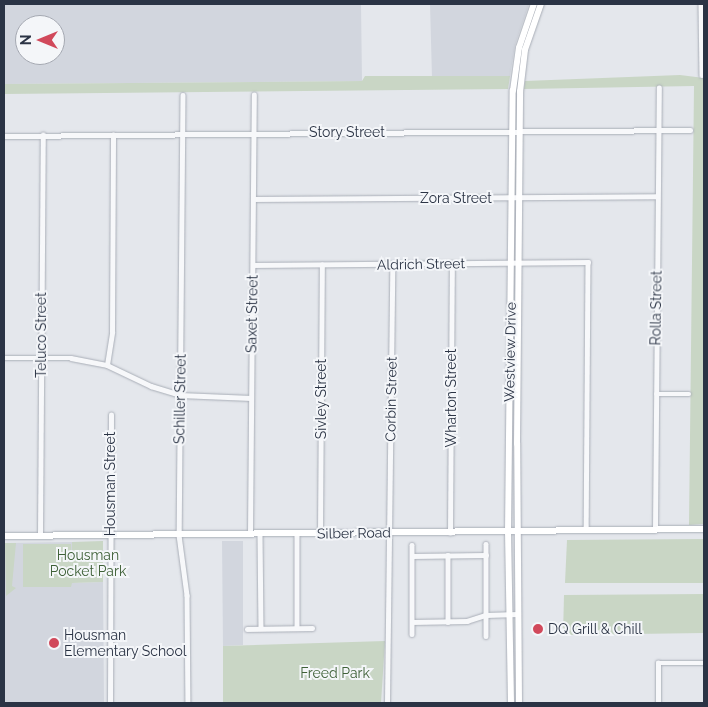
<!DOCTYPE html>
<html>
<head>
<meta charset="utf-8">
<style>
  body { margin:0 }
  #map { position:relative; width:708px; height:707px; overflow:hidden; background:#e4e7ec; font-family:Raleway,sans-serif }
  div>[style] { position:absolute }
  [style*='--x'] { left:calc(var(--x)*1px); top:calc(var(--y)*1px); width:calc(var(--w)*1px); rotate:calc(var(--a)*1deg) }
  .built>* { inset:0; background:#d2d6de }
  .green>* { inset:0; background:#c9d6c5 }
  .roads { filter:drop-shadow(0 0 1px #a9aeb7) drop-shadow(0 0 1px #a9aeb7) }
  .street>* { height:4.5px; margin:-2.25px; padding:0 2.25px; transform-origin:2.25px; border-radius:2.25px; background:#f7f8fa }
  .secondary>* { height:5.5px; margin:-2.75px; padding:0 2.75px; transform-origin:2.75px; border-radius:2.75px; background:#fff }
  .dots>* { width:14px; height:14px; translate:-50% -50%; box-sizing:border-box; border:2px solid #f4f6f9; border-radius:50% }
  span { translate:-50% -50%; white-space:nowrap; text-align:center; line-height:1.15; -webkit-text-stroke:4px #f4f6f9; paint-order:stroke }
  .street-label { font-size:14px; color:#2b3445 }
  .park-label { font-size:14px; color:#3f6138 }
  .poi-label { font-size:14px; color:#2b3445 }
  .left { translate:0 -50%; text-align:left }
  .frame { position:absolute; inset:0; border:5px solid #2b3445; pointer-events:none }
  .north { position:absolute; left:15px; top:15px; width:50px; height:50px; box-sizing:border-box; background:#f4f6f9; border:1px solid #a4a8b1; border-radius:50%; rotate:270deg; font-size:14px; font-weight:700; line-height:20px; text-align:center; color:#2b3445 }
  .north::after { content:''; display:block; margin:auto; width:18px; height:22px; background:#d1495b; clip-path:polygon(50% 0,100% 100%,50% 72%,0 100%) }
</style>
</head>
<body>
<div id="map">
  <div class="built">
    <div style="clip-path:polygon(evenodd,4px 4px,361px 4px,362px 81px,4px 84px,4px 4px,25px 25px,55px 25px,55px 55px,25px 55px,25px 25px)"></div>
    <div style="clip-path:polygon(430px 4px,529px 4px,515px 45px,510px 76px,432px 78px)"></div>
    <div style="clip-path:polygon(704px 157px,704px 524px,703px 524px)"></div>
    <div style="clip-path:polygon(222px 541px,243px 541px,243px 645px,223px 646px)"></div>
    <div style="clip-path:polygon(72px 542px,72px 583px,103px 582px,104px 703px,5px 703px,5px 543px)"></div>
  </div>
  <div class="green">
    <div style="clip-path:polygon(680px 75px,704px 78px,703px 524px,689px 525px,694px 86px,524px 89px,525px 81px)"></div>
    <div style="clip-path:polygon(365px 76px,510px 76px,508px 89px,4px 94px,4px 84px,362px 81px)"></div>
    <div style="clip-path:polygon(704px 539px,704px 583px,565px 583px,567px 540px)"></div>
    <div style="clip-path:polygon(103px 541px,103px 582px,72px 583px,71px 587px,23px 587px,23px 544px,71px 544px,72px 568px,72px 542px)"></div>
    <div style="clip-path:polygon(5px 543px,16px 543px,12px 586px,16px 588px,6px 596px)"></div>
    <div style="clip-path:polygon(704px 594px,704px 633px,563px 635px,564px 595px)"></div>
    <div style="clip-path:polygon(385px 641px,381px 703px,223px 703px,223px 646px)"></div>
  </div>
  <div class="roads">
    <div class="street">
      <div style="--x:701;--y:4;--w:71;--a:89.2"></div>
      <div style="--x:183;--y:95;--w:440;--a:90.5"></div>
      <div style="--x:179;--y:535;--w:61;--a:82.4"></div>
      <div style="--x:187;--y:595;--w:108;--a:89.5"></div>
      <div style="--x:4;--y:136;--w:686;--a:-0.5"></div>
      <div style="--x:254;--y:199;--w:403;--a:-0.4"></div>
      <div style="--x:253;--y:265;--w:335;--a:-0.5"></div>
      <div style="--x:588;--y:262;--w:268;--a:90.4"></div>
      <div style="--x:4;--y:358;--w:67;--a:0"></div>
      <div style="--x:71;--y:358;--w:37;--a:11"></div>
      <div style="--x:107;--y:365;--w:49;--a:25.5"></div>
      <div style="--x:151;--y:386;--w:30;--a:17"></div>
      <div style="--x:180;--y:395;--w:71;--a:2.4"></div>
      <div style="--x:107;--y:365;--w:33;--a:-81"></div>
      <div style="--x:112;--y:332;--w:197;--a:-89.7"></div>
      <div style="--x:656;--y:394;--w:33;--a:0"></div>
      <div style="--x:655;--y:529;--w:441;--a:-89.5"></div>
      <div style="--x:320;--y:533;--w:268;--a:-89.6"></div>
      <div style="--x:450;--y:533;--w:269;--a:-89.6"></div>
      <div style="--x:250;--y:534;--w:439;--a:-89.5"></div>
      <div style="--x:260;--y:534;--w:94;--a:89.4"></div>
      <div style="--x:297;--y:534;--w:94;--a:90"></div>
      <div style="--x:40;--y:536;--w:401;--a:-89.6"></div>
      <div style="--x:486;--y:544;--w:92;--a:90"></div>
      <div style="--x:412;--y:545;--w:89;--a:90"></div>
      <div style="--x:448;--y:555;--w:67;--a:90"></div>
      <div style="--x:412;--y:556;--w:74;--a:-0.8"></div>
      <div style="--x:412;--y:622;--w:55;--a:-1"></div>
      <div style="--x:467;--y:621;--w:20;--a:-18"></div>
      <div style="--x:486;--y:615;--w:31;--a:-2"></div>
      <div style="--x:247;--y:629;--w:65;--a:-0.9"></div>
      <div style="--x:110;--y:703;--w:288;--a:-89.8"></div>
      <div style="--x:387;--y:703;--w:438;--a:-89.3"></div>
      <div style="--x:658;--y:703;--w:40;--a:-90"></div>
      <div style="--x:658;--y:663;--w:46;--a:0"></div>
    </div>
    <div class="secondary">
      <div style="--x:4;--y:536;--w:700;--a:-0.57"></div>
      <div style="--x:511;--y:703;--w:170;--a:-91"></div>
      <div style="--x:508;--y:533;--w:442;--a:-89.4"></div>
      <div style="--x:513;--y:91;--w:43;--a:-82.1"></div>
      <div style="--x:519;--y:48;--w:46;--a:-71.2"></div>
      <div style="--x:519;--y:703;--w:259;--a:-90.4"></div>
      <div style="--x:517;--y:444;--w:352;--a:-89.5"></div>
      <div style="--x:520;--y:92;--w:42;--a:-83.2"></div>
      <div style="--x:525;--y:50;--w:49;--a:-70.8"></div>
    </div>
  </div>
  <div class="dots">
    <div style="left:538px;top:629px;background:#d1495b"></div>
    <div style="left:54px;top:643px;background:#d1495b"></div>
  </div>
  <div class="street-label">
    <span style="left:347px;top:132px">Story Street</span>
    <span style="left:456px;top:198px">Zora Street</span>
    <span style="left:421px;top:264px;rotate:-1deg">Aldrich Street</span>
    <span style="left:656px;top:308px;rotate:-89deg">Rolla Street</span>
    <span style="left:252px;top:314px;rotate:-89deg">Saxet Street</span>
    <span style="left:41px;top:335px;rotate:-90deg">Teluco Street</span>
    <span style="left:510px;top:352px;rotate:-89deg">Westview Drive</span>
    <span style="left:451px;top:398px;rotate:-90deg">Wharton Street</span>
    <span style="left:180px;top:399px;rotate:-89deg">Schiller Street</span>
    <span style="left:321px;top:399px;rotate:-90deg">Sivley Street</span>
    <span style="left:391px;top:399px;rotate:-89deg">Corbin Street</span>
    <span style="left:110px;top:484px;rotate:-90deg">Housman Street</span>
    <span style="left:354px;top:533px;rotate:-1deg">Silber Road</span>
  </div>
  <div class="park-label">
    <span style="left:88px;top:563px">Housman<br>Pocket Park</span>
    <span style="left:335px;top:673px">Freed Park</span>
  </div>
  <div class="poi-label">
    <span class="left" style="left:548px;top:629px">DQ Grill &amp; Chill</span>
    <span class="left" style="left:64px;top:643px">Housman<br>Elementary School</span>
  </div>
  <div class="frame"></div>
  <div class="north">N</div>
</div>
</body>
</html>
